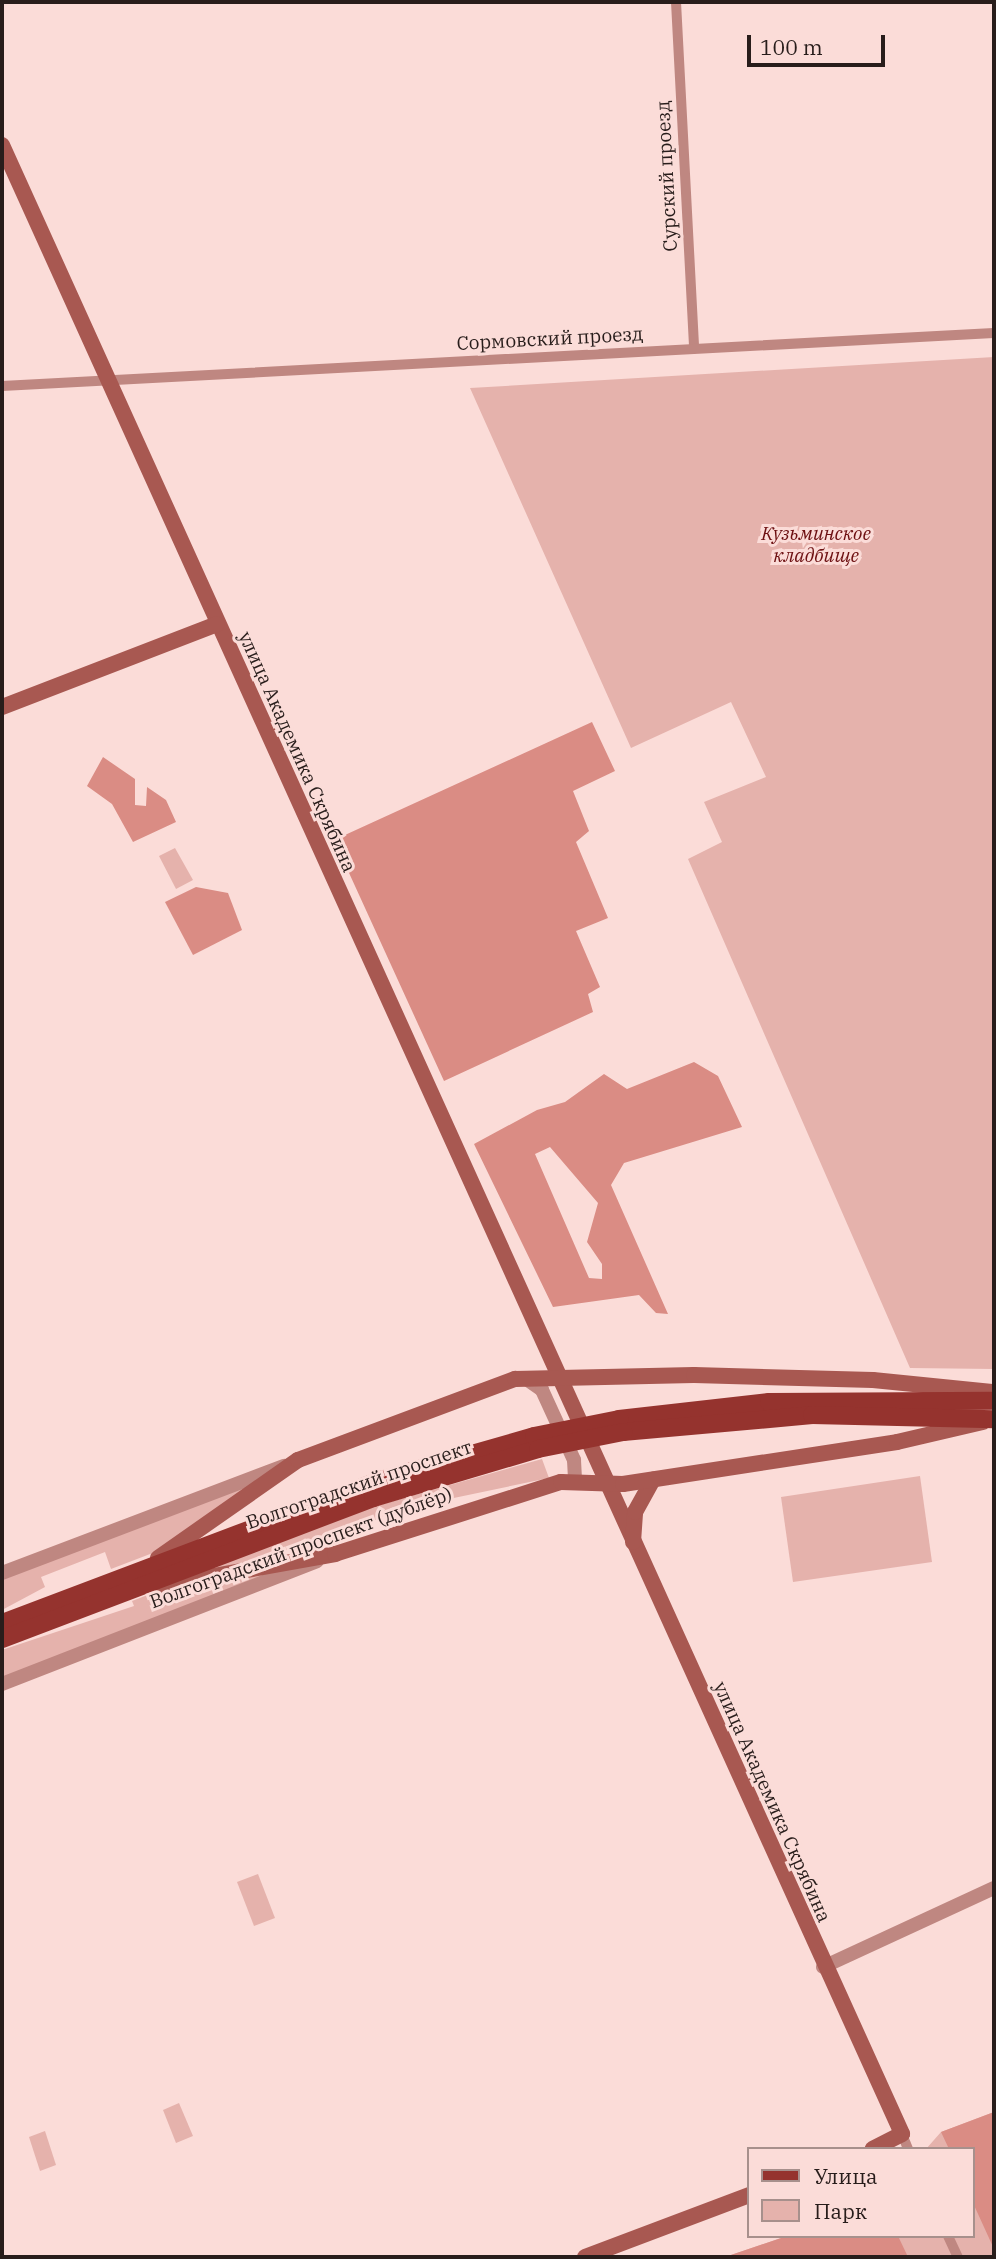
<!DOCTYPE html>
<html>
<head>
<meta charset="utf-8">
<style>
  body { margin:0 }
  #map { position:relative; width:996px; height:2259px; overflow:hidden; background:#fbdcd8; font-family:"IBM Plex Serif",serif }
  div>[style] { position:absolute }
  [style*='--x'] { left:calc(var(--x)*1px); top:calc(var(--y)*1px); width:calc(var(--w)*1px); rotate:calc(var(--a)*1deg) }
  .green>* { inset:0; background:#e5b2ac }
  .forest>* { inset:0; background:#da8c84 }
  .minor>* { height:10px; margin:-5px; padding:0 5px; transform-origin:5px; border-radius:5px; background:#bf8781 }
  .tertiary>* { height:14px; margin:-7px; padding:0 7px; transform-origin:7px; border-radius:7px; background:#bf8781 }
  .secondary>* { height:16px; margin:-8px; padding:0 8px; transform-origin:8px; border-radius:8px; background:#a85851 }
  .primary>* { height:18px; margin:-9px; padding:0 9px; transform-origin:9px; border-radius:9px; background:#95332e }
  .primary-bridge>* { height:18px; margin:-9px; padding:0 9px; transform-origin:9px; border-radius:9px; background:#95332e }
  span { translate:-50% -50%; white-space:nowrap; text-align:center; line-height:1.15; -webkit-text-stroke:6px #fbdcd8; paint-order:stroke }
  .street-label { font-size:19px; color:#281d1b }
  .park-label { font-size:19px; color:#6d0f11; font-style:italic }
  .frame { position:absolute; inset:0; border:4px solid #281d1b; pointer-events:none }
  .legend { position:absolute; left:747px; top:2147px; width:228px; height:91px; box-sizing:border-box; background:#fbdcd8; border:2px solid #a7908c; margin:0; padding:9px 12px; list-style:none; font-size:21px; color:#281d1b }
  .legend li { display:flex; align-items:center; gap:14px; height:35px }
  .legend b { width:35px; border:2px solid #a7908c }
  .scale { position:absolute; left:747px; top:35px; width:138px; height:32px; box-sizing:border-box; border:4px solid #281d1b; border-top:0; padding-left:9px; font-size:21px; line-height:24px; white-space:nowrap; color:#281d1b; -webkit-text-stroke:5px #fbdcd8; paint-order:stroke }
</style>
</head>
<body>
<div id="map">
  <div class="green">
    <div style="clip-path:polygon(994px 357px,994px 1369px,910px 1368px,688px 859px,722px 842px,704px 802px,766px 777px,731px 702px,631px 748px,470px 388px)"></div>
    <div style="clip-path:polygon(175px 848px,193px 880px,176px 889px,159px 856px)"></div>
    <div style="clip-path:polygon(542px 1459px,549px 1478px,425px 1504px,288px 1548px,280px 1560px,195px 1573px,344px 1515px)"></div>
    <div style="clip-path:polygon(920px 1476px,932px 1562px,793px 1582px,781px 1497px)"></div>
    <div style="clip-path:polygon(248px 1484px,253px 1488px,171px 1546px,111px 1569px,105px 1552px,41px 1577px,45px 1587px,2px 1610px,2px 1578px)"></div>
    <div style="clip-path:polygon(284px 1570px,2px 1678px,2px 1650px,134px 1606px,132px 1601px,176px 1584px)"></div>
    <div style="clip-path:polygon(258px 1874px,275px 1918px,254px 1926px,237px 1882px)"></div>
    <div style="clip-path:polygon(179px 2103px,193px 2136px,176px 2143px,163px 2110px)"></div>
    <div style="clip-path:polygon(994px 2112px,994px 2257px,725px 2257px,787px 2236px,973px 2236px,973px 2149px,926px 2149px,941px 2132px)"></div>
    <div style="clip-path:polygon(45px 2131px,56px 2165px,40px 2171px,29px 2137px)"></div>
  </div>
  <div class="forest">
    <div style="clip-path:polygon(592px 722px,615px 771px,573px 791px,589px 831px,576px 842px,608px 918px,576px 931px,600px 987px,588px 994px,593px 1012px,444px 1081px,334px 840px)"></div>
    <div style="clip-path:polygon(103px 757px,135px 779px,135px 805px,146px 806px,147px 787px,166px 800px,176px 822px,133px 842px,112px 804px,87px 786px)"></div>
    <div style="clip-path:polygon(196px 887px,228px 893px,242px 930px,193px 955px,165px 902px)"></div>
    <div style="clip-path:polygon(evenodd,694px 1062px,718px 1076px,742px 1127px,624px 1163px,611px 1185px,668px 1314px,656px 1313px,639px 1295px,553px 1307px,474px 1144px,537px 1110px,565px 1102px,604px 1074px,627px 1089px,694px 1062px,550px 1147px,598px 1203px,587px 1242px,602px 1264px,602px 1279px,589px 1278px,535px 1154px,550px 1147px)"></div>
    <div style="clip-path:polygon(994px 2112px,994px 2249px,973px 2203px,973px 2149px,949px 2149px,941px 2132px)"></div>
    <div style="clip-path:polygon(787px 2236px,898px 2236px,908px 2257px,725px 2257px)"></div>
  </div>
  <div class="minor">
    <div style="--x:676;--y:2;--w:347;--a:87"></div>
    <div style="--x:2;--y:386;--w:993;--a:-3.06"></div>
    <div style="--x:902;--y:2134;--w:16;--a:68"></div>
    <div style="--x:948;--y:2236;--w:23;--a:65"></div>
  </div>
  <div class="tertiary">
    <div style="--x:525;--y:1378;--w:21;--a:35"></div>
    <div style="--x:542;--y:1390;--w:77;--a:65.4"></div>
    <div style="--x:574;--y:1460;--w:20;--a:87"></div>
    <div style="--x:2;--y:1573;--w:302;--a:-20.8"></div>
    <div style="--x:2;--y:1684;--w:338;--a:-21.3"></div>
    <div style="--x:823;--y:1967;--w:188;--a:-24.8"></div>
  </div>
  <div class="secondary">
    <div style="--x:2;--y:145;--w:2183;--a:65.65"></div>
    <div style="--x:902;--y:2134;--w:33;--a:153"></div>
    <div style="--x:2;--y:707;--w:230;--a:-21.1"></div>
    <div style="--x:633;--y:1542;--w:30;--a:-86"></div>
    <div style="--x:635;--y:1512;--w:37;--a:-61"></div>
    <div style="--x:158;--y:1558;--w:171;--a:-35"></div>
    <div style="--x:298;--y:1460;--w:232;--a:-20.5"></div>
    <div style="--x:515;--y:1379;--w:179;--a:-1.3"></div>
    <div style="--x:694;--y:1375;--w:179;--a:1.6"></div>
    <div style="--x:873;--y:1380;--w:122;--a:5.7"></div>
    <div style="--x:158;--y:1586;--w:180;--a:-10.2"></div>
    <div style="--x:335;--y:1554;--w:237;--a:-17.7"></div>
    <div style="--x:561;--y:1482;--w:62;--a:1.8"></div>
    <div style="--x:623;--y:1484;--w:277;--a:-8.7"></div>
    <div style="--x:897;--y:1442;--w:88;--a:-13.1"></div>
    <div style="--x:585;--y:2257;--w:175;--a:-20.7"></div>
  </div>
  <div class="primary">
    <div style="--x:619;--y:1419;--w:151;--a:-6.5"></div>
    <div style="--x:769;--y:1402;--w:225;--a:-0.3"></div>
    <div style="--x:623;--y:1432;--w:190;--a:-5.1"></div>
    <div style="--x:812;--y:1415;--w:182;--a:1.3"></div>
    <div style="--x:2;--y:1623;--w:405;--a:-20.7"></div>
    <div style="--x:381;--y:1480;--w:159;--a:-16"></div>
    <div style="--x:2;--y:1639;--w:397;--a:-20.8"></div>
    <div style="--x:373;--y:1498;--w:172;--a:-16.5"></div>
  </div>
  <div class="primary-bridge">
    <div style="--x:534;--y:1436;--w:87;--a:-11.3"></div>
    <div style="--x:538;--y:1449;--w:87;--a:-11.3"></div>
  </div>
  <div class="street-label">
    <span style="left:667px;top:176px;rotate:-93deg">Сурский проезд</span>
    <span style="left:550px;top:339px;rotate:-3deg">Сормовский проезд</span>
    <span style="left:297px;top:752px;rotate:66deg">улица Академика Скрябина</span>
    <span style="left:359px;top:1485px;rotate:-19deg">Волгоградский проспект</span>
    <span style="left:301px;top:1548px;rotate:-20deg">Волгоградский проспект (дублёр)</span>
    <span style="left:772px;top:1802px;rotate:66deg">улица Академика Скрябина</span>
  </div>
  <div class="park-label">
    <span style="left:816px;top:545px">Кузьминское<br>кладбище</span>
  </div>
  <div class="frame"></div>
  <ul class="legend">
  <li><b style="height:9px;background:#95332e"></b>Улица</li>
  <li><b style="height:19px;background:#e5b2ac"></b>Парк</li>
  </ul>
  <div class="scale">100 m</div>
</div>
</body>
</html>
